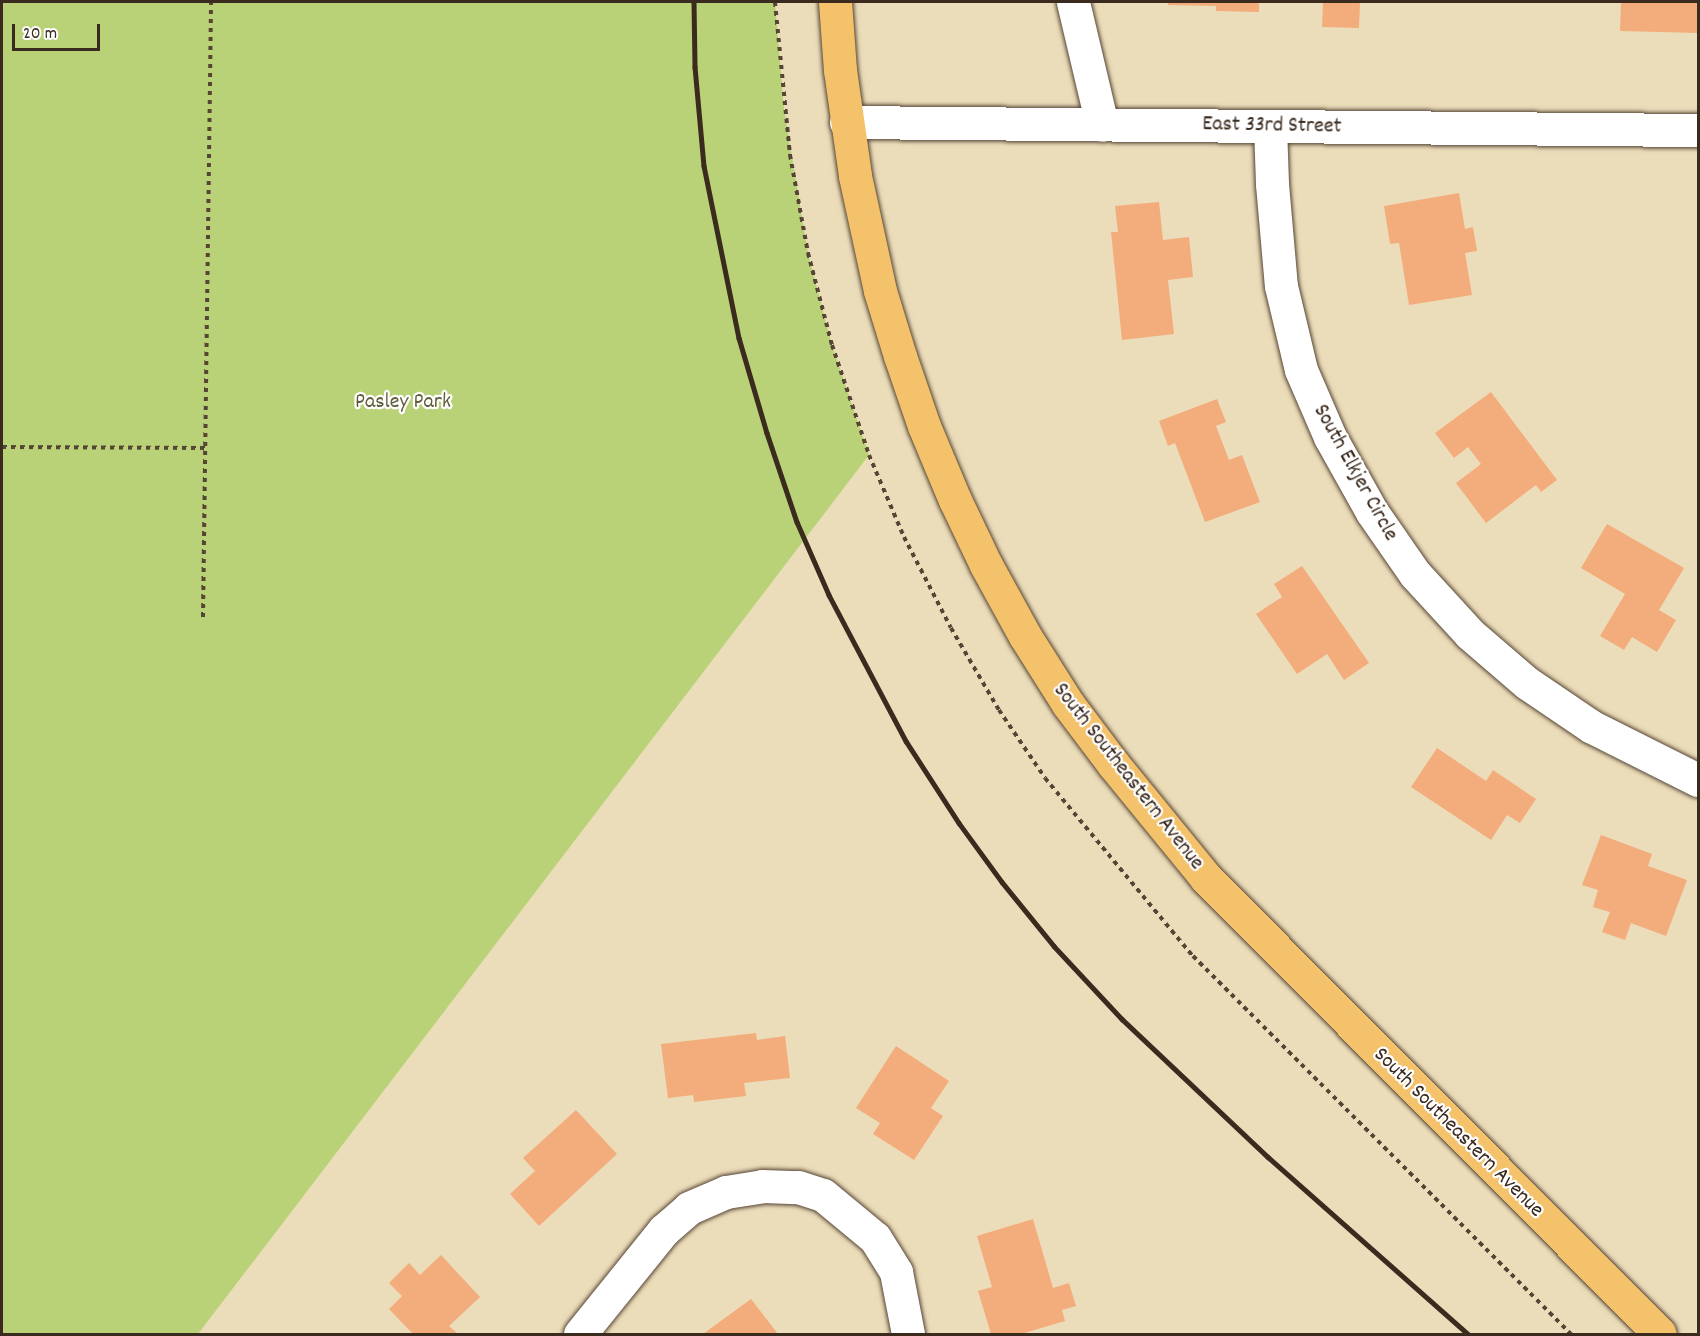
<!DOCTYPE html>
<html>
<head>
<meta charset="utf-8">
<style>
  body { margin:0 }
  #map { position:relative; width:1700px; height:1336px; overflow:hidden; background:#ecddba; font-family:Dekko,sans-serif }
  div>[style] { position:absolute }
  [style*='--x'] { left:calc(var(--x)*1px); top:calc(var(--y)*1px); width:calc(var(--w)*1px); rotate:calc(var(--a)*1deg) }
  .green>* { inset:0; background:#b9d277 }
  .building>* { inset:0; background:#f3ac7c }
  .path>* { height:4px; margin-top:-2px; transform-origin:0; background:repeating-linear-gradient(90deg,#564535 0 4.5px,transparent 0 9px) }
  .roads { filter:drop-shadow(0 0 2px #564535) drop-shadow(0 0 2px #564535) }
  .minor>* { height:33px; margin:-16.5px; padding:0 16.5px; transform-origin:16.5px; border-radius:16.5px; background:#fff }
  .major>* { height:33px; margin:-16.5px; padding:0 16.5px; transform-origin:16.5px; border-radius:16.5px; background:#f3c26a }
  .rail>* { height:4.5px; margin:-2.25px; padding:0 2.25px; transform-origin:2.25px; border-radius:2.25px; background:#3b2a1e }
  span { translate:-50% -50%; white-space:nowrap; text-align:center; line-height:1.15; -webkit-text-stroke:4.5px #fff; paint-order:stroke }
  .street-label { font-size:22px; color:#3b2a1e }
  .park-label { font-size:22px; color:#615c39 }
  .frame { position:absolute; inset:0; border:3px solid #3b2a1e; pointer-events:none }
  .scale { position:absolute; left:12px; top:24px; width:88px; height:27px; box-sizing:border-box; border:3px solid #3b2a1e; border-top:0; padding-left:8px; font-size:18px; line-height:21px; white-space:nowrap; color:#3b2a1e; -webkit-text-stroke:4px #fff; paint-order:stroke }
</style>
</head>
<body>
<div id="map">
  <div class="green">
    <div style="clip-path:polygon(2px 2px,775px 2px,784px 109px,808px 253px,832px 345px,869px 455px,198px 1334px,2px 1334px)"></div>
  </div>
  <div class="building">
    <div style="clip-path:polygon(1168px 2px,1259px 2px,1259px 12px,1216px 11px,1216px 6px,1168px 5px)"></div>
    <div style="clip-path:polygon(1323px 2px,1360px 2px,1359px 28px,1322px 27px)"></div>
    <div style="clip-path:polygon(1621px 2px,1698px 2px,1698px 33px,1620px 31px)"></div>
    <div style="clip-path:polygon(1459px 193px,1465px 229px,1473px 227px,1477px 251px,1465px 253px,1472px 295px,1409px 305px,1399px 243px,1390px 244px,1384px 206px)"></div>
    <div style="clip-path:polygon(1159px 202px,1163px 240px,1189px 237px,1193px 277px,1168px 280px,1174px 334px,1122px 340px,1111px 232px,1118px 232px,1115px 206px)"></div>
    <div style="clip-path:polygon(1491px 392px,1557px 480px,1541px 492px,1536px 485px,1486px 523px,1456px 483px,1481px 464px,1468px 447px,1454px 458px,1435px 433px)"></div>
    <div style="clip-path:polygon(1217px 399px,1226px 422px,1216px 426px,1229px 460px,1242px 455px,1260px 502px,1205px 522px,1175px 443px,1168px 446px,1159px 421px)"></div>
    <div style="clip-path:polygon(1607px 524px,1684px 568px,1659px 610px,1676px 620px,1657px 652px,1632px 637px,1624px 650px,1600px 636px,1625px 594px,1581px 568px)"></div>
    <div style="clip-path:polygon(1302px 566px,1369px 663px,1344px 680px,1327px 654px,1297px 674px,1256px 614px,1282px 597px,1274px 584px)"></div>
    <div style="clip-path:polygon(1437px 748px,1486px 781px,1493px 770px,1536px 799px,1520px 823px,1507px 815px,1491px 840px,1411px 787px)"></div>
    <div style="clip-path:polygon(1601px 835px,1652px 854px,1648px 866px,1687px 880px,1666px 936px,1631px 923px,1625px 940px,1602px 932px,1610px 912px,1593px 907px,1598px 890px,1582px 885px)"></div>
    <div style="clip-path:polygon(756px 1033px,757px 1040px,785px 1036px,790px 1078px,744px 1083px,746px 1096px,694px 1102px,693px 1095px,668px 1098px,661px 1044px)"></div>
    <div style="clip-path:polygon(896px 1046px,949px 1081px,931px 1108px,943px 1116px,914px 1160px,873px 1134px,880px 1123px,856px 1108px)"></div>
    <div style="clip-path:polygon(576px 1110px,617px 1154px,539px 1226px,510px 1194px,535px 1171px,523px 1158px)"></div>
    <div style="clip-path:polygon(1033px 1219px,1053px 1288px,1069px 1283px,1076px 1306px,1062px 1310px,1065px 1321px,1021px 1334px,991px 1334px,978px 1291px,992px 1287px,977px 1236px)"></div>
    <div style="clip-path:polygon(441px 1255px,480px 1297px,449px 1326px,458px 1334px,413px 1334px,389px 1309px,402px 1296px,389px 1283px,409px 1263px,420px 1275px)"></div>
    <div style="clip-path:polygon(751px 1299px,778px 1334px,703px 1334px)"></div>
  </div>
  <div class="path">
    <div style="--x:775;--y:2;--w:154;--a:84.4"></div>
    <div style="--x:790;--y:155;--w:100;--a:79.6"></div>
    <div style="--x:808;--y:253;--w:95;--a:75.4"></div>
    <div style="--x:832;--y:345;--w:116;--a:71.4"></div>
    <div style="--x:869;--y:455;--w:89;--a:66.9"></div>
    <div style="--x:904;--y:537;--w:102;--a:62.7"></div>
    <div style="--x:951;--y:628;--w:95;--a:59.7"></div>
    <div style="--x:999;--y:710;--w:82;--a:55.9"></div>
    <div style="--x:1045;--y:778;--w:231;--a:50.3"></div>
    <div style="--x:1193;--y:956;--w:535;--a:45"></div>
    <div style="--x:2;--y:447;--w:203;--a:0.3"></div>
    <div style="--x:203;--y:617;--w:615;--a:-89.25"></div>
  </div>
  <div class="roads">
    <div class="minor">
      <div style="--x:1073;--y:2;--w:126;--a:76.7"></div>
      <div style="--x:846;--y:122;--w:852;--a:0.54"></div>
      <div style="--x:1270;--y:126;--w:58;--a:88"></div>
      <div style="--x:1272;--y:184;--w:102;--a:85"></div>
      <div style="--x:1281;--y:286;--w:86;--a:76.6"></div>
      <div style="--x:1301;--y:370;--w:73;--a:66.6"></div>
      <div style="--x:1330;--y:437;--w:86;--a:60.8"></div>
      <div style="--x:1372;--y:512;--w:75;--a:55.3"></div>
      <div style="--x:1415;--y:574;--w:81;--a:47.5"></div>
      <div style="--x:1470;--y:634;--w:75;--a:40.7"></div>
      <div style="--x:1527;--y:683;--w:78;--a:34.1"></div>
      <div style="--x:1592;--y:727;--w:119;--a:26.6"></div>
      <div style="--x:580;--y:1334;--w:134;--a:-51.1"></div>
      <div style="--x:664;--y:1230;--w:33;--a:-41"></div>
      <div style="--x:689;--y:1208;--w:40;--a:-23.4"></div>
      <div style="--x:726;--y:1192;--w:36;--a:-9"></div>
      <div style="--x:762;--y:1186;--w:36;--a:2"></div>
      <div style="--x:798;--y:1187;--w:26;--a:18"></div>
      <div style="--x:823;--y:1195;--w:67;--a:39.6"></div>
      <div style="--x:875;--y:1238;--w:40;--a:58"></div>
      <div style="--x:896;--y:1272;--w:63;--a:79"></div>
    </div>
    <div class="major">
      <div style="--x:835;--y:2;--w:68;--a:85.8"></div>
      <div style="--x:840;--y:70;--w:107;--a:81.9"></div>
      <div style="--x:855;--y:176;--w:118;--a:77.7"></div>
      <div style="--x:880;--y:291;--w:68;--a:72.9"></div>
      <div style="--x:900;--y:356;--w:74;--a:71.1"></div>
      <div style="--x:924;--y:426;--w:80;--a:67.3"></div>
      <div style="--x:955;--y:500;--w:72;--a:64.5"></div>
      <div style="--x:986;--y:565;--w:81;--a:61.2"></div>
      <div style="--x:1025;--y:636;--w:80;--a:57.7"></div>
      <div style="--x:1068;--y:704;--w:76;--a:53"></div>
      <div style="--x:1114;--y:765;--w:146;--a:50.8"></div>
      <div style="--x:1206;--y:878;--w:643;--a:45.13"></div>
    </div>
  </div>
  <div class="rail">
    <div style="--x:694;--y:2;--w:65;--a:89.1"></div>
    <div style="--x:695;--y:67;--w:99;--a:84.8"></div>
    <div style="--x:704;--y:166;--w:176;--a:78.5"></div>
    <div style="--x:739;--y:338;--w:99;--a:73.6"></div>
    <div style="--x:767;--y:433;--w:94;--a:71.4"></div>
    <div style="--x:797;--y:522;--w:80;--a:66.3"></div>
    <div style="--x:829;--y:595;--w:165;--a:62.2"></div>
    <div style="--x:906;--y:741;--w:98;--a:57.1"></div>
    <div style="--x:959;--y:823;--w:73;--a:53.9"></div>
    <div style="--x:1002;--y:882;--w:82;--a:50.9"></div>
    <div style="--x:1054;--y:946;--w:100;--a:47"></div>
    <div style="--x:1122;--y:1019;--w:201;--a:43.4"></div>
    <div style="--x:1268;--y:1157;--w:267;--a:41.5"></div>
  </div>
  <div class="street-label">
    <span style="left:1272px;top:126px;rotate:1deg">East 33rd Street</span>
    <span style="left:1355px;top:473px;rotate:61deg">South Elkjer Circle</span>
    <span style="left:1128px;top:777px;rotate:52deg">South Southeastern Avenue</span>
    <span style="left:1458px;top:1133px;rotate:45deg">South Southeastern Avenue</span>
  </div>
  <div class="park-label">
    <span style="left:403px;top:403px">Pasley Park</span>
  </div>
  <div class="frame"></div>
  <div class="scale">20 m</div>
</div>
</body>
</html>
